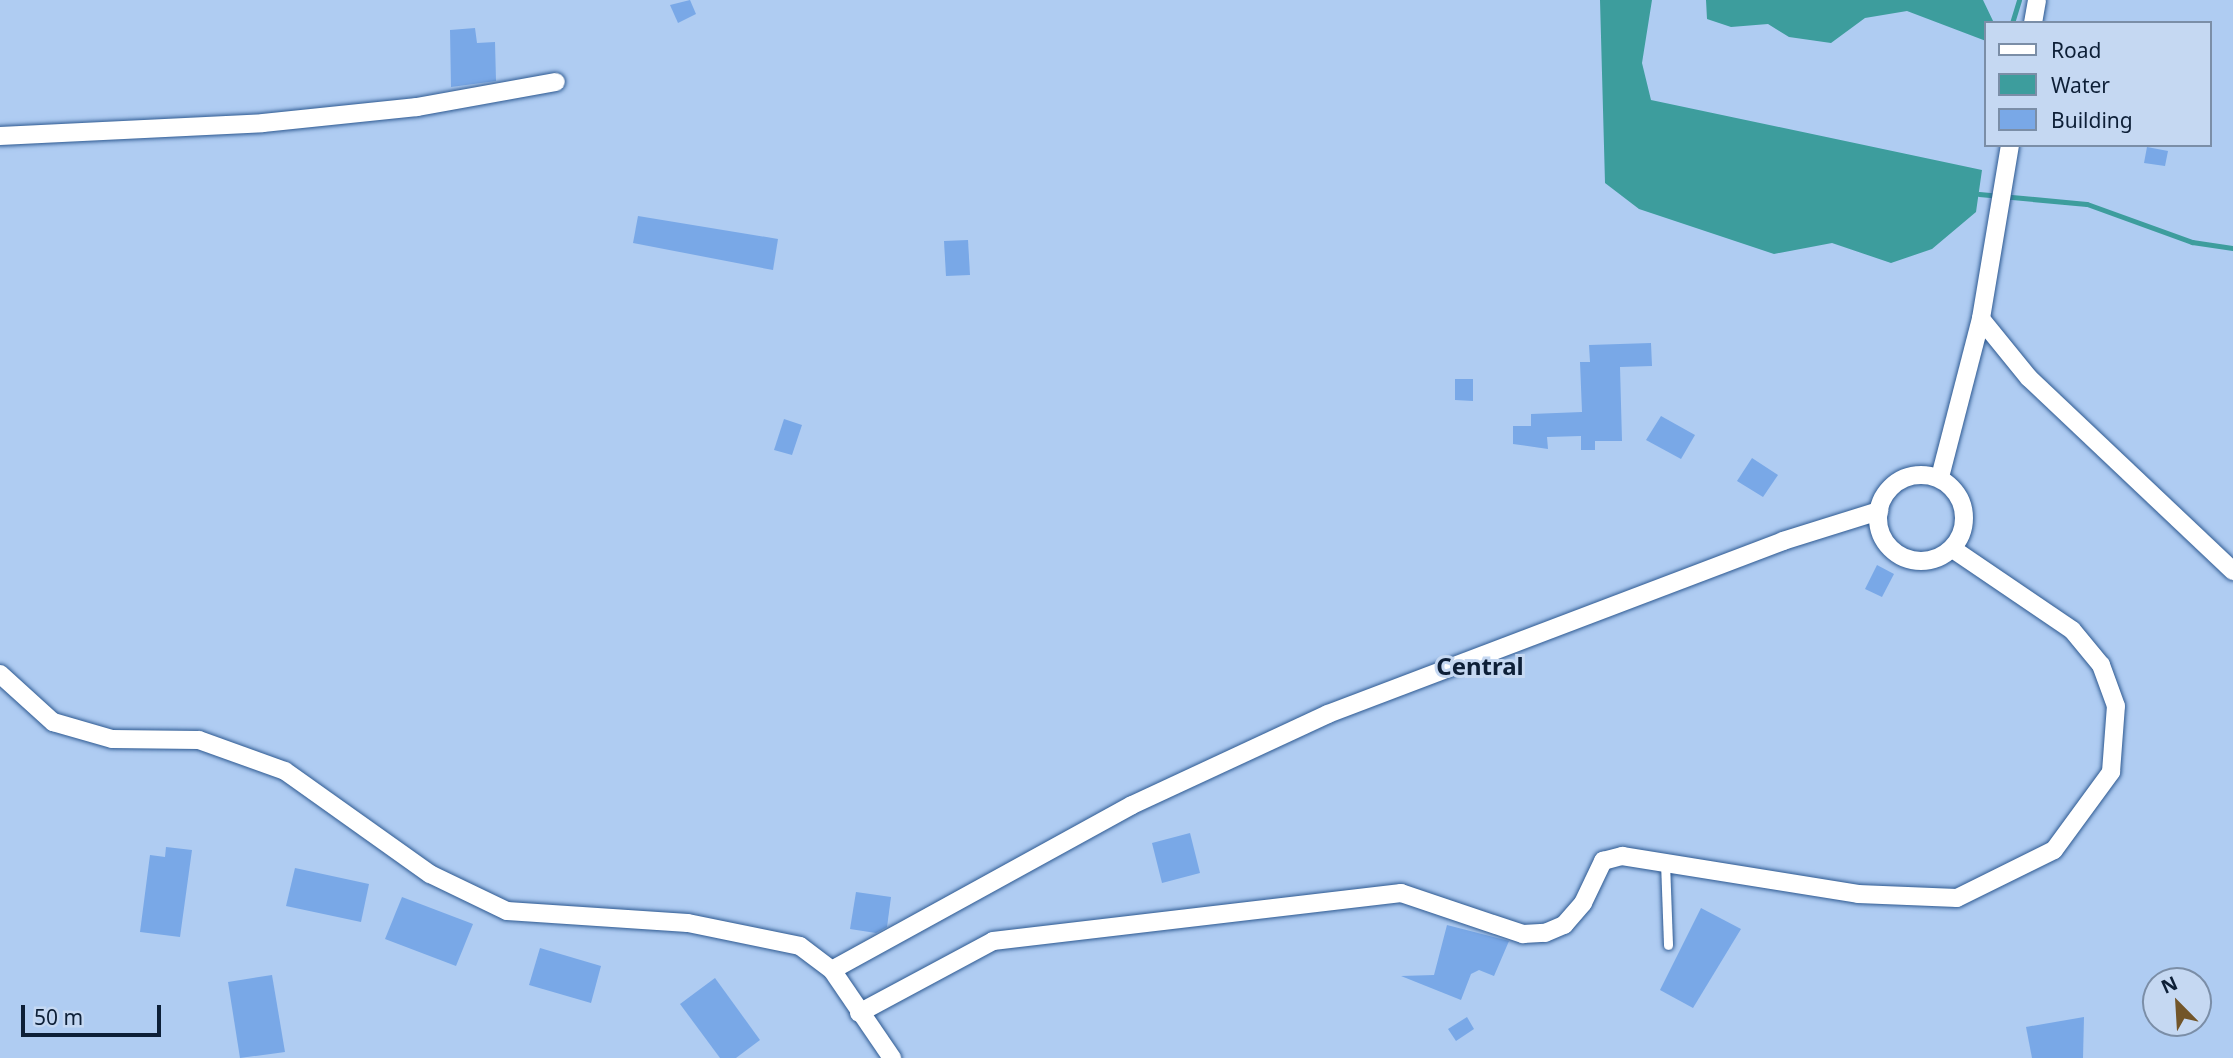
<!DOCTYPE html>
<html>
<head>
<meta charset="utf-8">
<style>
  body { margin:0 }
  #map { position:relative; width:2233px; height:1058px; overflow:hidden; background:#afccf2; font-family:"Noto Sans",sans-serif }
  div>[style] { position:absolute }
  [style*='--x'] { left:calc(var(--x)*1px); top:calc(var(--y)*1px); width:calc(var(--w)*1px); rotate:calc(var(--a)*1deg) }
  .water>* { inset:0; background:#3d9d9d }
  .stream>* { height:5px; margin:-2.5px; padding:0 2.5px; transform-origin:2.5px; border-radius:2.5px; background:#3d9d9d }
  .building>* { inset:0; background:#79a8e7 }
  .roads { filter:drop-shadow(0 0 2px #2d5991) drop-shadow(0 0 2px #2d5991) }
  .service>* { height:9px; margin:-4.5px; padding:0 4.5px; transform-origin:4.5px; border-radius:4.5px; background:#fff }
  .minor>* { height:18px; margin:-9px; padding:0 9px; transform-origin:9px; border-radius:9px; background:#fff }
  .minor>.ring { margin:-9px; padding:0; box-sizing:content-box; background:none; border:18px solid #fff; border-radius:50% }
  span { translate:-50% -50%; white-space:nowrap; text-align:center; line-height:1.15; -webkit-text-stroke:6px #c5d8f2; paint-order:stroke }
  .quarter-label { font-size:24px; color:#0d1f37; font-weight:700 }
  .legend { position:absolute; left:1984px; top:21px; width:228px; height:126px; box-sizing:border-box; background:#c5d8f2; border:2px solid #7b8ea7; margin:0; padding:9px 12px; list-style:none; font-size:21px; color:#0d1f37 }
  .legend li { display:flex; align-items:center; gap:14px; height:35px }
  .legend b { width:35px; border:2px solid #7b8ea7 }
  .north { position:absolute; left:2142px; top:967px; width:70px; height:70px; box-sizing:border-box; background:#c5d8f2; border:2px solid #7b8ea7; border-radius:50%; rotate:336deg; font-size:19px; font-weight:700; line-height:28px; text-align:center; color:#0d1f37 }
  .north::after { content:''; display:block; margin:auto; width:24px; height:32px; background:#725529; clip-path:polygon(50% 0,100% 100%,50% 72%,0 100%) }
  .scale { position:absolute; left:21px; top:1005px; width:140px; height:32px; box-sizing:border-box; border:4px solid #0d1f37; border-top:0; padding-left:9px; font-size:21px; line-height:24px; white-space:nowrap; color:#0d1f37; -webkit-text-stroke:5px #c5d8f2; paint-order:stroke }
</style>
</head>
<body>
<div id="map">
  <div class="water">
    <div style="clip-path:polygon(1600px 0,1652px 0,1642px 63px,1651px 100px,1982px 170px,1976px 212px,1932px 249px,1891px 263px,1832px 243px,1774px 254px,1639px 209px,1605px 183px)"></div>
    <div style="clip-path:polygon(1706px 0,1983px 0,1994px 23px,1986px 23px,1986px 41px,1907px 11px,1865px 18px,1831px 43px,1789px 37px,1768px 24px,1731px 27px,1707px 19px)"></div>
  </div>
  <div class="stream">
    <div style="--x:2012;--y:23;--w:24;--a:-73"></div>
    <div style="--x:1979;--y:194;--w:108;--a:5.3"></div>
    <div style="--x:2087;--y:204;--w:112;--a:19.9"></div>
    <div style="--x:2192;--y:242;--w:41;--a:8.3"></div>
  </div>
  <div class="building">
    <div style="clip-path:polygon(690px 0,696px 14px,678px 23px,670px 5px)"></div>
    <div style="clip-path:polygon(475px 28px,477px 43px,495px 42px,496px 81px,451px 87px,450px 30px)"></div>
    <div style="clip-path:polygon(2147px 147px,2168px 151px,2165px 166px,2144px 163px)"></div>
    <div style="clip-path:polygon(638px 216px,778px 239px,773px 270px,633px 243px)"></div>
    <div style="clip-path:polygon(968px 240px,970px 275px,946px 276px,944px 241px)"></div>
    <div style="clip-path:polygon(1651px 343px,1652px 366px,1620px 367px,1622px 441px,1595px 441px,1595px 450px,1581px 450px,1581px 436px,1547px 437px,1548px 449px,1513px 444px,1513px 426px,1531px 426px,1531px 414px,1582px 412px,1580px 362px,1590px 362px,1589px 345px)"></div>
    <div style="clip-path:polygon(1455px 379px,1473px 379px,1473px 401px,1455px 400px)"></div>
    <div style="clip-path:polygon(1661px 416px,1695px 435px,1681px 459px,1646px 440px)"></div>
    <div style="clip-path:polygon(784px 419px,802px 425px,792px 455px,774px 450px)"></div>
    <div style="clip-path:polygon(1752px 458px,1778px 475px,1763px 497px,1737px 481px)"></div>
    <div style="clip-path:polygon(1877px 565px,1894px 574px,1882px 597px,1865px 589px)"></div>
    <div style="clip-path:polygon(1190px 833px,1200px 873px,1162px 883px,1152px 843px)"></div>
    <div style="clip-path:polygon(166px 847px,192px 850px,180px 937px,140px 932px,150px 855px,165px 857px)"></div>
    <div style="clip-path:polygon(295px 868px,369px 884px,361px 922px,286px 906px)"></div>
    <div style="clip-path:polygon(856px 892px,891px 897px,887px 927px,876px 933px,850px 929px)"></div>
    <div style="clip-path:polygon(402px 897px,473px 924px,456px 966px,385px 939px)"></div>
    <div style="clip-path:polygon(1701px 908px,1741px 929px,1693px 1008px,1660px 990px)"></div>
    <div style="clip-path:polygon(1447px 925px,1509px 941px,1494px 976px,1479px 970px,1471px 974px,1461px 1000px,1401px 976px,1434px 975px)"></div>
    <div style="clip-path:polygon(540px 948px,601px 966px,591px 1003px,529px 985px)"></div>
    <div style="clip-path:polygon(272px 975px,285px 1052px,240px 1058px,228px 982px)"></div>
    <div style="clip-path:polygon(715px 978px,760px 1040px,736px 1058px,720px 1058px,680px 1004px)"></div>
    <div style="clip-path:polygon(1467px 1017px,1474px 1029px,1456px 1041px,1448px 1029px)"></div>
    <div style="clip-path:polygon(2084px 1017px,2083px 1058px,2032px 1058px,2026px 1027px)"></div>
  </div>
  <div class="roads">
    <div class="service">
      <div style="--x:1665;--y:862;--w:83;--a:87.9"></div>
    </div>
    <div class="minor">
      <div style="--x:2033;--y:23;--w:23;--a:-80"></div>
      <div style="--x:0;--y:136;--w:263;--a:-2.8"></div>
      <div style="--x:263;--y:123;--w:155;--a:-5.9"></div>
      <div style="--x:417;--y:107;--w:141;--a:-10.2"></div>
      <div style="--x:2010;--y:145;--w:176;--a:99.5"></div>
      <div style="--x:1981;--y:319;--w:76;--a:50.9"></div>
      <div style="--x:2029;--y:378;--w:281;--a:43.4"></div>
      <div class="ring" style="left:1878px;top:475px;width:68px;height:68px"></div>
      <div style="--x:1940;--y:477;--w:163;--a:-75.5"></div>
      <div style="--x:0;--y:674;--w:72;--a:42.2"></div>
      <div style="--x:53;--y:722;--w:61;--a:16.1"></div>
      <div style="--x:112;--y:739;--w:87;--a:0.7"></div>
      <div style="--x:199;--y:740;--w:91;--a:19.8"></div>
      <div style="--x:285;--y:771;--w:178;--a:35.4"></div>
      <div style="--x:430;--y:874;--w:85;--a:25.7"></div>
      <div style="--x:507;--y:911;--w:181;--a:3.8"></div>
      <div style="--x:688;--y:923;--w:114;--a:11.6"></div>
      <div style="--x:800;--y:946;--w:40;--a:37"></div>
      <div style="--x:832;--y:970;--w:107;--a:55.7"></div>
      <div style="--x:832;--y:970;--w:342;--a:-28.8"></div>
      <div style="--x:1132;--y:805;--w:216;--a:-24.9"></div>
      <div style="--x:1328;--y:714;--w:487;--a:-20.8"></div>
      <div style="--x:1783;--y:541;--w:101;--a:-17.4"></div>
      <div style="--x:859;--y:1013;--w:152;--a:-28.2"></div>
      <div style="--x:993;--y:941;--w:411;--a:-6.7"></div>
      <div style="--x:1401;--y:893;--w:129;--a:18.6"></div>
      <div style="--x:1523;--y:934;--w:22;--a:-3"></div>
      <div style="--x:1545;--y:933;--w:21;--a:-23"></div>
      <div style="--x:1564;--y:925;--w:29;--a:-49"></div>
      <div style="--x:1583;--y:903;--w:47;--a:-64.5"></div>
      <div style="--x:1603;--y:861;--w:20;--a:-15"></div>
      <div style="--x:1622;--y:856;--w:239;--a:9.1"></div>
      <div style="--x:1858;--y:894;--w:99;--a:2.3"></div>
      <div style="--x:1957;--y:898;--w:108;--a:-26.3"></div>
      <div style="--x:2054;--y:850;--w:97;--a:-53.8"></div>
      <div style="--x:2111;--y:772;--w:66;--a:-85.7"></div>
      <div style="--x:2116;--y:706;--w:44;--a:-110.1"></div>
      <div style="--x:2101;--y:665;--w:45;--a:-129.6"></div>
      <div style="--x:2072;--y:630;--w:144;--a:-145.8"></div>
    </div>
  </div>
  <div class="quarter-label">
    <span style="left:1480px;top:666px">Central</span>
  </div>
  <ul class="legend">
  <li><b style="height:9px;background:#fff"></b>Road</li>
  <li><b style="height:19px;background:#3d9d9d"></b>Water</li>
  <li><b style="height:19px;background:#79a8e7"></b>Building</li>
  </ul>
  <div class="north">N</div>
  <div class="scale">50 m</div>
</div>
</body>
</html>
